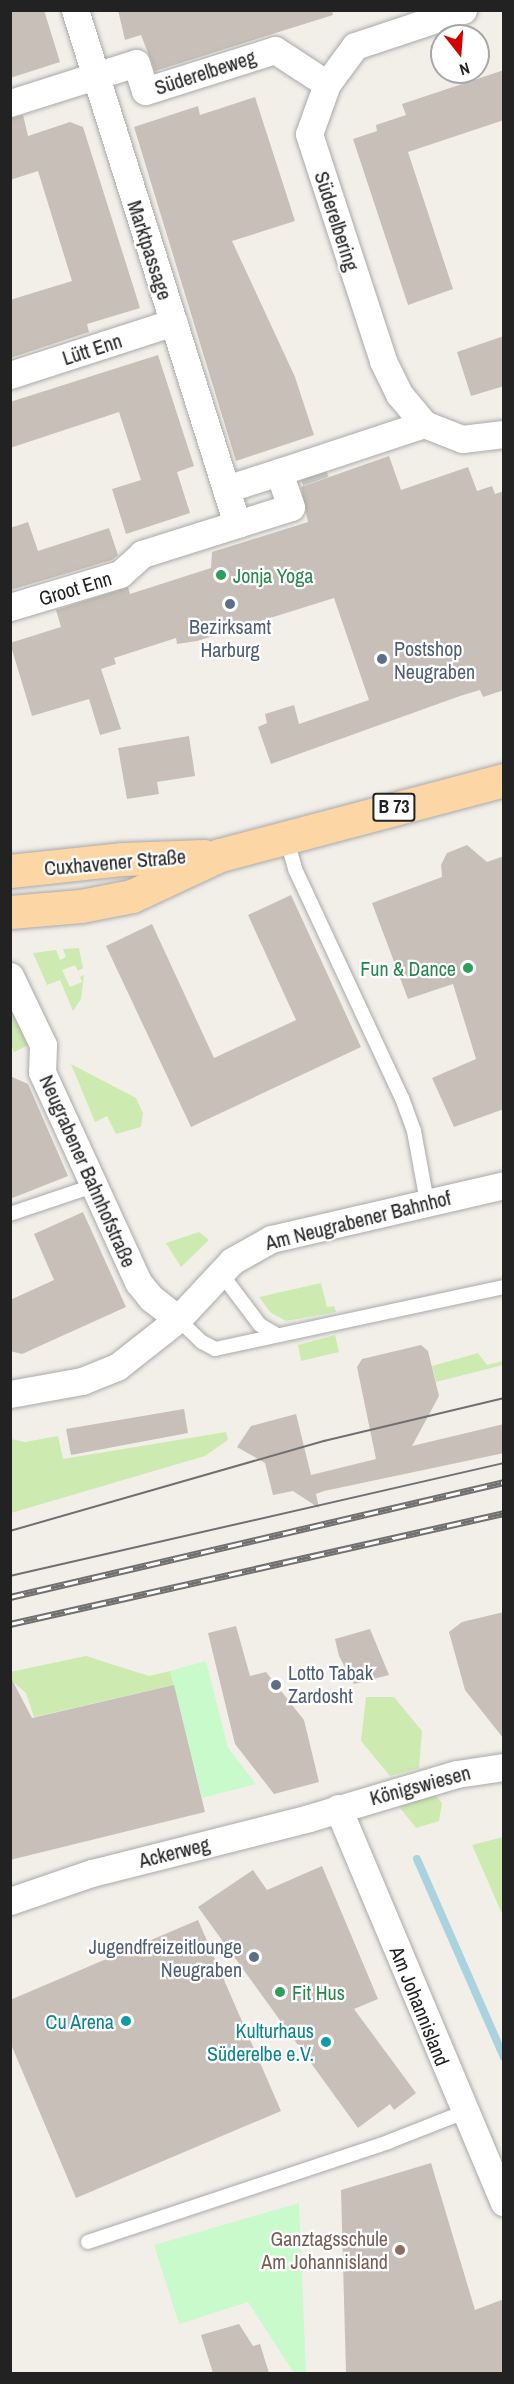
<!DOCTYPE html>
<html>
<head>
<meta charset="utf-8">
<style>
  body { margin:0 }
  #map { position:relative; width:514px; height:2384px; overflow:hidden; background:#f2efe9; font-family:"Archivo Narrow",sans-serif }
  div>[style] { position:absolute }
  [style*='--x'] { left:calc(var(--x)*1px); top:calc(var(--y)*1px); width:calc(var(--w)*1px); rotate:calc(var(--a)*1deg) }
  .grass>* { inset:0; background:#cdebb0 }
  .park>* { inset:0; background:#c8facc }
  .stream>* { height:8px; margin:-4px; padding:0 4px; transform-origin:4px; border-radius:4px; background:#aad3df }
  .building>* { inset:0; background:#c7bfb8 }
  .street-tunnel>* { height:27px; margin-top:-13.5px; transform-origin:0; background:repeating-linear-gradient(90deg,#c8c6c1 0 27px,transparent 0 41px) }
  .roads { filter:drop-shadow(0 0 2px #a9a9a9) drop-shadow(0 0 2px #a9a9a9) }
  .lane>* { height:14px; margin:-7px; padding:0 7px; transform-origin:7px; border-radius:7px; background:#fff }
  .street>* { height:27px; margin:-13.5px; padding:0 13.5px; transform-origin:13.5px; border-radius:13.5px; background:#fff }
  .primary>* { height:33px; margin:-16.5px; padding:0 16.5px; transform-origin:16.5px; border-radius:16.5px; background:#fcd6a4 }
  .tram>* { height:1.5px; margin:-0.75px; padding:0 0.75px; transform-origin:0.75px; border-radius:0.75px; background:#707070 }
  .rail>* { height:7px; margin-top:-3.5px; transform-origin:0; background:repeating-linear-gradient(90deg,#fff 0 14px,#707070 0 28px); box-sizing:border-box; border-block:2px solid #707070 }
  .dots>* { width:16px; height:16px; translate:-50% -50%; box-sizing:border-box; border:3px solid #fff; border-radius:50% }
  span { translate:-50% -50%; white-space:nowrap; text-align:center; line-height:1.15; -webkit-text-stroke:4.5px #fff; paint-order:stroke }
  .shield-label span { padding:2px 4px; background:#fff; border:2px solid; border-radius:4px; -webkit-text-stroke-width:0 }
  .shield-label { font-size:18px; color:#222; font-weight:700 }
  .street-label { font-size:20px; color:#222 }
  .leisure-label { font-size:20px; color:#27864d }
  .left { translate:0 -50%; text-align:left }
  .right { translate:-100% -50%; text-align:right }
  .service-label { font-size:20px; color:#4e5e75 }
  .culture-label { font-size:20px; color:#0d838f }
  .education-label { font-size:20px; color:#785e54 }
  .frame { position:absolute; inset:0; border:12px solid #222; pointer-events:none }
  .north { position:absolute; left:430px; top:24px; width:60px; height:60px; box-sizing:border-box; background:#fff; border:2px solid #a7a7a7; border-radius:50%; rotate:163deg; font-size:16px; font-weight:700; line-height:24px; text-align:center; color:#222 }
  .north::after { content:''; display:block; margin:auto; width:21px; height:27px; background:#d40000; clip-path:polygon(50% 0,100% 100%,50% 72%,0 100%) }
</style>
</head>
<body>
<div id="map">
  <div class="grass">
    <div style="clip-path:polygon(79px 948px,83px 968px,78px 971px,75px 965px,62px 970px,70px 987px,82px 982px,80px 977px,84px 975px,81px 999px,73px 1011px,60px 980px,47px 985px,33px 953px,56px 950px,60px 960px,66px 957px,63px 949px)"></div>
    <div style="clip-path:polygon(10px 996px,33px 1043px,14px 1052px,11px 1045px)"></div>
    <div style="clip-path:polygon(71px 1064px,136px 1098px,143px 1113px,141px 1127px,116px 1134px,107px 1116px,95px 1122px)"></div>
    <div style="clip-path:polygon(199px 1232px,209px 1240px,181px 1267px,166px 1243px)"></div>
    <div style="clip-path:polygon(321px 1283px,327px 1307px,334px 1306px,336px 1312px,286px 1321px,271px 1313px,259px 1297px)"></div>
    <div style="clip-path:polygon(335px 1335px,339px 1352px,301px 1361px,298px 1345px)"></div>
    <div style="clip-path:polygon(478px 1353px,487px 1365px,503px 1361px,503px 1365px,436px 1382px,432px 1366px)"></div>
    <div style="clip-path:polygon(226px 1432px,228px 1440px,205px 1456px,11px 1513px,11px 1439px,25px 1442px,58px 1436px,63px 1459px)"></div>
    <div style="clip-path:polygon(86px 1656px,149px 1676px,170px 1671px,174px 1685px,34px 1717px,26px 1693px,11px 1680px,10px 1672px)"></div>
    <div style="clip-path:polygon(366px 1697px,394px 1697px,422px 1731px,419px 1768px,390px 1776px,361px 1741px)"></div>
    <div style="clip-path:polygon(430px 1789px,442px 1803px,439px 1821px,416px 1828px,400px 1808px,407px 1797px)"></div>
    <div style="clip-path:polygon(503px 1837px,504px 1837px,503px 1916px,472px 1845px)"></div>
  </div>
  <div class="park">
    <div style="clip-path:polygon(206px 1661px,228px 1748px,256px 1784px,202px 1798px,170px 1671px)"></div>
    <div style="clip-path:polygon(299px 2203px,306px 2373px,306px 2374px,294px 2373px,248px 2302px,179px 2324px,154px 2245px)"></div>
  </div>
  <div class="stream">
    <div style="--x:417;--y:1859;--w:216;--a:66.3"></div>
  </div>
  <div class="building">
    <div style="clip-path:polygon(10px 10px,44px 10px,60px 62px,10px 78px)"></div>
    <div style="clip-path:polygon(118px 10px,332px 10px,333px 15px,155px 71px,141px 35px,125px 40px)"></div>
    <div style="clip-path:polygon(504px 70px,504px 120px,408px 152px,453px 289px,408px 305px,353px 139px,377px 131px,376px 125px,406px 115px,402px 104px)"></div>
    <div style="clip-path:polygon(255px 97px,295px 221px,232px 241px,295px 377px,314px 435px,236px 461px,134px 127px,198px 106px,200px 115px)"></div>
    <div style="clip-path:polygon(23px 115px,28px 136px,70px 122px,83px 127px,140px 308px,87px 324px,89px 332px,10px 358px,10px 300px,72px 281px,38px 171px,10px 180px,10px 118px)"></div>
    <div style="clip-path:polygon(504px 336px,504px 386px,471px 396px,457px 352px)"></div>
    <div style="clip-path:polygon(158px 355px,194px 466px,177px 472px,190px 513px,126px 534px,112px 489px,141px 480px,119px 412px,10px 448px,10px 402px)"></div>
    <div style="clip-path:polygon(389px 456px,401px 490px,468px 467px,477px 491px,492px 486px,495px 494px,504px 491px,504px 690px,483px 697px,480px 690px,460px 696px,271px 764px,258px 727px,267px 723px,265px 714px,294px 705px,299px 724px,369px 700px,334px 598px,197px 641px,177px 644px,176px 638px,114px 658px,116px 664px,101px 669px,121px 729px,100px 735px,89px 699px,32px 716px,10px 643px,61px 627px,56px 610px,128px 587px,130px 594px,211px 568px,212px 552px,308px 522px,301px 487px)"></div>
    <div style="clip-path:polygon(28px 522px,38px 551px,109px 528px,118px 555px,112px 560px,10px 590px,10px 528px)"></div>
    <div style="clip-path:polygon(189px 736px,195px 776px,157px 782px,159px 794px,127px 799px,118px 748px)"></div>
    <div style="clip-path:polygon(467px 845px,487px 862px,504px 856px,504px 1109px,454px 1127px,432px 1078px,476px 1059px,453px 984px,408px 999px,372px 903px,442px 877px,441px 865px,447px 853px)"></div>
    <div style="clip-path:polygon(291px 895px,361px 1047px,191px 1127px,106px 946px,152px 924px,214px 1058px,296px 1020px,248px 915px)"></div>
    <div style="clip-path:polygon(10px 1076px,28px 1084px,68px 1176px,10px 1199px)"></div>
    <div style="clip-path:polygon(83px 1212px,126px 1307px,22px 1354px,10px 1351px,10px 1300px,54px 1280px,34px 1234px)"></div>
    <div style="clip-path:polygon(421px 1345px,428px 1351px,439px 1396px,412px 1446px,504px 1424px,504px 1453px,324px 1491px,316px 1494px,319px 1508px,293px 1491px,273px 1495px,265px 1463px,237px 1447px,251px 1426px,296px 1414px,311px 1475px,376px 1459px,357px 1367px,362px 1359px)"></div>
    <div style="clip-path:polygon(184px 1409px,188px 1433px,71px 1455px,66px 1429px)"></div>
    <div style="clip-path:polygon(504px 1612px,504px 1739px,465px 1690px,449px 1632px,462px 1622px)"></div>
    <div style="clip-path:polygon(236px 1626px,250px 1676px,266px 1672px,304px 1720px,319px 1782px,274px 1794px,235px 1744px,208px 1633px)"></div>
    <div style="clip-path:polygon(370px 1629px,389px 1675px,354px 1684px,339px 1656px,335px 1639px)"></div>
    <div style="clip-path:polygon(10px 1676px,32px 1718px,174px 1685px,205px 1812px,10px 1860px)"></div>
    <div style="clip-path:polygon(322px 1866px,378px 1999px,354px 2009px,416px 2093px,394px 2110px,390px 2104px,358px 2128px,198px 1907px,253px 1870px,267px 1890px)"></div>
    <div style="clip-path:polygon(198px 1920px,281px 2111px,76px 2198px,10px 2042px,10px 2000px)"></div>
    <div style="clip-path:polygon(431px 2163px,475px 2310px,504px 2299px,504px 2373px,346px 2373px,341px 2190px)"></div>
    <div style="clip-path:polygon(239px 2324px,253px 2346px,260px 2344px,269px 2373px,213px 2373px,201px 2335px)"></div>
  </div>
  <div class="street-tunnel">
    <div style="--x:309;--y:462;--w:20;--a:70"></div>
  </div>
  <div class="roads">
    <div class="lane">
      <div style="--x:286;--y:837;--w:33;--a:74"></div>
      <div style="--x:295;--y:869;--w:253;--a:65"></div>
      <div style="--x:402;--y:1098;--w:35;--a:70"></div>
      <div style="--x:414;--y:1131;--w:72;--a:79.6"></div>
      <div style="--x:10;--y:1214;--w:88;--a:-18.6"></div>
      <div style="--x:220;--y:1272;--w:66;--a:53"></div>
      <div style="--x:260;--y:1325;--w:20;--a:30"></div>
      <div style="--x:178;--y:1319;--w:33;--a:44"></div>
      <div style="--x:202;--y:1342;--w:15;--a:28"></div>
      <div style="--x:215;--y:1349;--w:296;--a:-12.1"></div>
      <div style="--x:88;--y:2242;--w:316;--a:-18.4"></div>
      <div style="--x:388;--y:2142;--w:82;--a:-21.5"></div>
    </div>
    <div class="street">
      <div style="--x:75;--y:10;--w:539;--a:72.51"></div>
      <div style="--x:463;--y:10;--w:114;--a:161.6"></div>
      <div style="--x:355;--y:46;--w:47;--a:126.4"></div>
      <div style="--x:327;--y:84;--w:53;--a:109.8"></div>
      <div style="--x:309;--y:134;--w:239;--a:71.9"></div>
      <div style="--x:383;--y:361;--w:37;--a:64"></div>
      <div style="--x:399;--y:394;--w:39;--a:50"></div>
      <div style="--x:424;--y:424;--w:41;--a:21.5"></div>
      <div style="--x:462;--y:439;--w:42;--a:-6.8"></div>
      <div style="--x:10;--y:103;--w:132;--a:-17.6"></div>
      <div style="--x:136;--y:63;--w:29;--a:72"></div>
      <div style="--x:145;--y:91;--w:136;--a:-17.5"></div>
      <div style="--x:275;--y:50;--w:62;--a:33.2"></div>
      <div style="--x:10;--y:375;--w:172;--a:-17.9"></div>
      <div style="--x:226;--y:489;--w:56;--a:-17.8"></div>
      <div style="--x:10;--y:607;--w:115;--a:-16.7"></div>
      <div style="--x:120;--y:574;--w:30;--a:-42"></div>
      <div style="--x:142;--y:554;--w:156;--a:-17.5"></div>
      <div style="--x:291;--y:507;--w:37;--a:-109"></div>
      <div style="--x:279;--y:472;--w:153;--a:-18.3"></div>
      <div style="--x:10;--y:976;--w:76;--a:64.4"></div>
      <div style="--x:43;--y:1045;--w:27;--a:92"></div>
      <div style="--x:42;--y:1072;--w:231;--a:65.4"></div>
      <div style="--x:138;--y:1282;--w:21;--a:51"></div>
      <div style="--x:151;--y:1298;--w:34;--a:38"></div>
      <div style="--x:10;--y:1394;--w:73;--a:-10.2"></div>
      <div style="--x:82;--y:1381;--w:38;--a:-22"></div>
      <div style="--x:117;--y:1367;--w:78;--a:-38.2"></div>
      <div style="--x:178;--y:1319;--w:79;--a:-47"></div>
      <div style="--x:232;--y:1261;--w:45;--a:-29.4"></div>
      <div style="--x:271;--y:1239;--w:239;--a:-13"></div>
      <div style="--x:338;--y:1808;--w:428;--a:67.2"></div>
      <div style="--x:10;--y:1901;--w:87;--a:-18.9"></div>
      <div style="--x:92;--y:1873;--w:224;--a:-14.2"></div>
      <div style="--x:309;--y:1818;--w:154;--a:-16.6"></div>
      <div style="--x:457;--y:1774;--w:48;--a:-8.5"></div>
    </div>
    <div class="primary">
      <div style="--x:10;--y:871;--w:114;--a:-6.1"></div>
      <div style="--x:123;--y:859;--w:81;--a:-2.1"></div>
      <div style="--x:10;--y:912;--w:71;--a:-4.8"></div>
      <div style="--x:81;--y:906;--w:52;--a:-11.1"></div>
      <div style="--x:132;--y:896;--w:97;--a:-25"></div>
      <div style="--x:220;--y:855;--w:294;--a:-14.8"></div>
    </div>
  </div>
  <div class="tram">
    <div style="--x:10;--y:1531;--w:327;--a:-16"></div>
    <div style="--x:324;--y:1441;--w:185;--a:-13.4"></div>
    <div style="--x:10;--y:1576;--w:507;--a:-12.88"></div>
  </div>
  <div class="rail">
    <div style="--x:10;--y:1597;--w:507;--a:-13.1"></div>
    <div style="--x:10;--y:1624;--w:506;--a:-12.66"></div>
  </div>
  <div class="dots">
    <div style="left:221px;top:575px;background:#2e9e5b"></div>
    <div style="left:230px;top:604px;background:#5c6f8a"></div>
    <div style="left:382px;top:659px;background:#5c6f8a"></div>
    <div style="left:468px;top:968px;background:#2e9e5b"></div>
    <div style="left:276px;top:1685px;background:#5c6f8a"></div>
    <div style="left:254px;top:1957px;background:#5c6f8a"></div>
    <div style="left:280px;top:1992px;background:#2e9e5b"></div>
    <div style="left:126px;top:2021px;background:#0f9aa8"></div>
    <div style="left:326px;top:2042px;background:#0f9aa8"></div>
    <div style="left:400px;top:2250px;background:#8d6e63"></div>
  </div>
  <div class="shield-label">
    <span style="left:394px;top:807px">B 73</span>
  </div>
  <div class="street-label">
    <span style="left:205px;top:72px;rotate:-18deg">Süderelbeweg</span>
    <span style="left:337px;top:221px;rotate:72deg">Süderelbering</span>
    <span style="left:150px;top:250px;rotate:72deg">Marktpassage</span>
    <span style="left:92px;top:349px;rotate:-18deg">Lütt Enn</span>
    <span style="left:75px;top:588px;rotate:-17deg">Groot Enn</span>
    <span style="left:115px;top:862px;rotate:-5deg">Cuxhavener Straße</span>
    <span style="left:88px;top:1171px;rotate:66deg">Neugrabener Bahnhofstraße</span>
    <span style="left:358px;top:1220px;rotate:-14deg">Am Neugrabener Bahnhof</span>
    <span style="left:420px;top:1785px;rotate:-15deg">Königswiesen</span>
    <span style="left:174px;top:1852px;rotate:-14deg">Ackerweg</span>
    <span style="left:420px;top:2006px;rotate:68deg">Am Johannisland</span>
  </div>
  <div class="leisure-label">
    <span class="left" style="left:233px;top:575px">Jonja Yoga</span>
    <span class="right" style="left:456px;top:968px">Fun &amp; Dance</span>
    <span class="left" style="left:292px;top:1992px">Fit Hus</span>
  </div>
  <div class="service-label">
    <span style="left:230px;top:638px">Bezirksamt<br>Harburg</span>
    <span class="left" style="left:394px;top:660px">Postshop<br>Neugraben</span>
    <span class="left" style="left:288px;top:1684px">Lotto Tabak<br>Zardosht</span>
    <span class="right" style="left:242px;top:1958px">Jugendfreizeitlounge<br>Neugraben</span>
  </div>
  <div class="culture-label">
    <span class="right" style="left:114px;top:2021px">Cu Arena</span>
    <span class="right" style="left:314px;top:2042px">Kulturhaus<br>Süderelbe e.V.</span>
  </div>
  <div class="education-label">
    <span class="right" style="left:388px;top:2250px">Ganztagsschule<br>Am Johannisland</span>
  </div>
  <div class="frame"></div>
  <div class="north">N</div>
</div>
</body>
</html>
